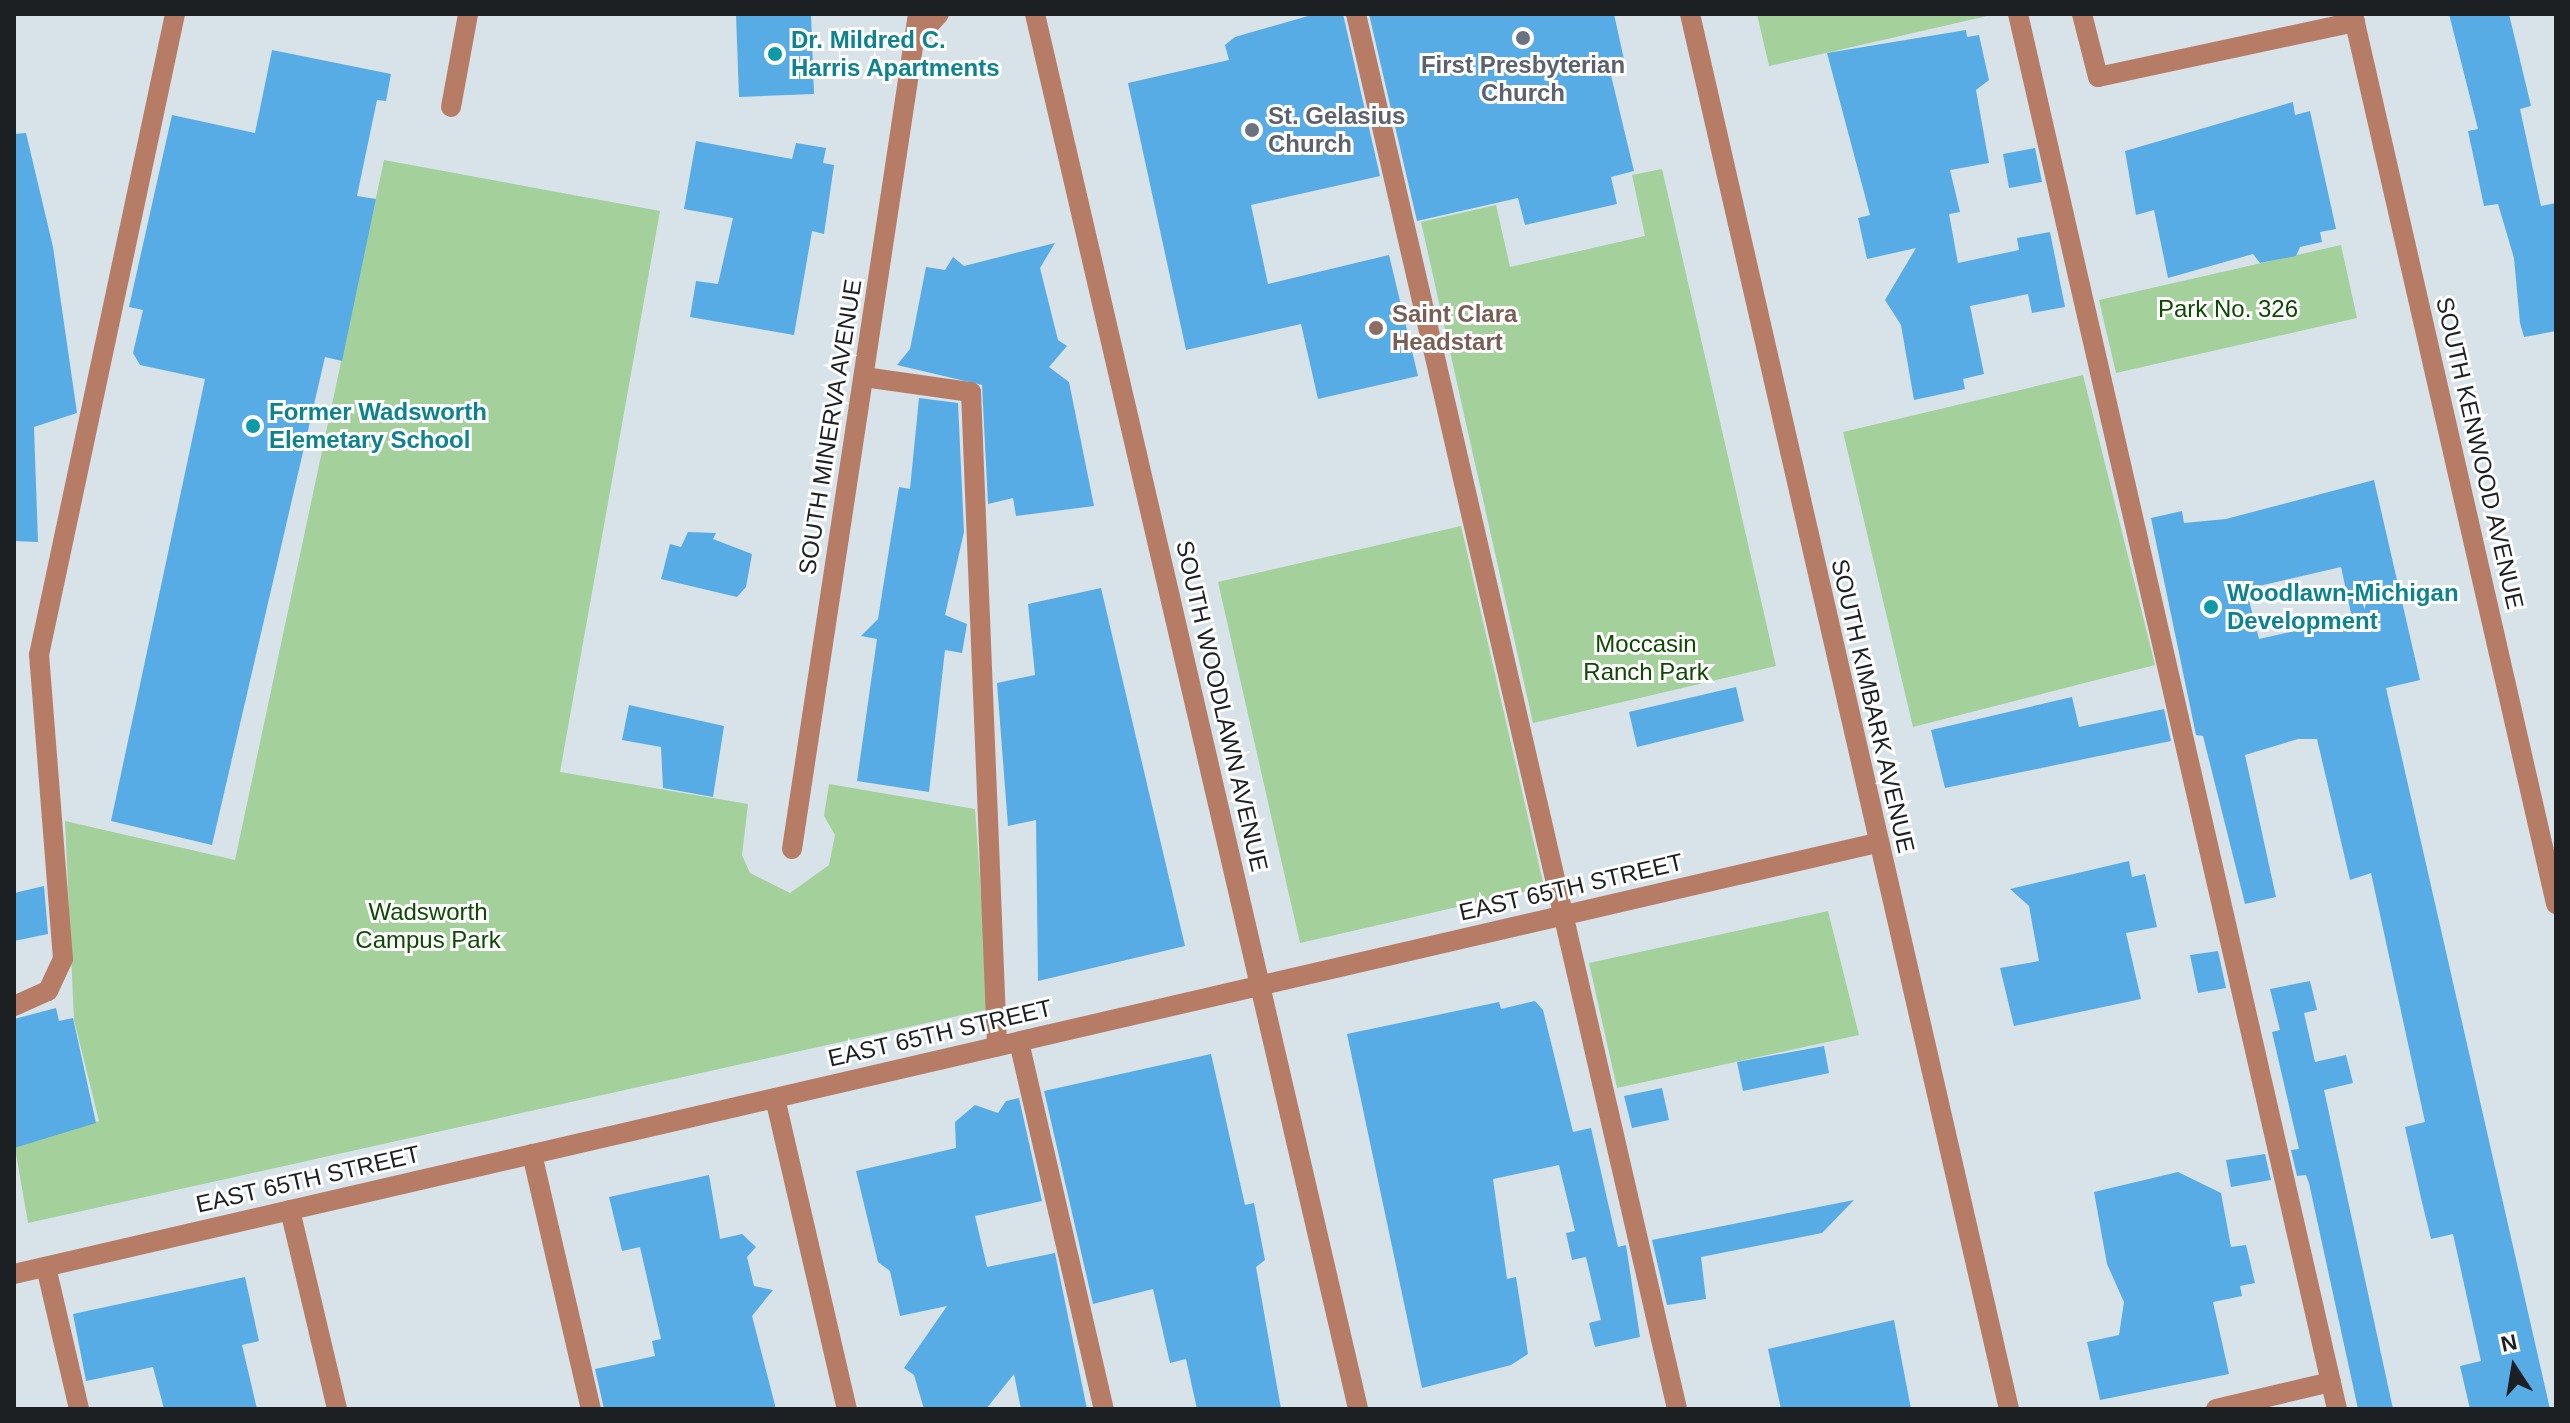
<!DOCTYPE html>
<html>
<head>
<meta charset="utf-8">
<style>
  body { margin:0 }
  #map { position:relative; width:2570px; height:1423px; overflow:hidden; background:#d7e2e9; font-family:Arial,sans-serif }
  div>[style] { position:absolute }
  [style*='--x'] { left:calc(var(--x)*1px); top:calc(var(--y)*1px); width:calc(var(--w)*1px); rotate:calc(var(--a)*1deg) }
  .green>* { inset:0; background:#a4d19b }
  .building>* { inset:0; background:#58ace5 }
  .minor>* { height:20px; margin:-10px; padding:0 10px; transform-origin:10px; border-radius:10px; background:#b67c66 }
  .dots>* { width:22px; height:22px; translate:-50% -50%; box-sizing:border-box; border:4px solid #fff; border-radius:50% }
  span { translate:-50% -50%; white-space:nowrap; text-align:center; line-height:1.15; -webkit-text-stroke:6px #fff; paint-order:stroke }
  .culture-label { font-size:24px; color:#0d838f; font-weight:700 }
  .left { translate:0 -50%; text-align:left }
  .worship-label { font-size:24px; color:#5b616d; font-weight:700 }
  .park-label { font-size:24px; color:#0d4900 }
  .education-label { font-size:24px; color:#785e54; font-weight:700 }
  .street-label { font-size:24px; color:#1d2023 }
  .frame { position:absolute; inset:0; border:16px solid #1d2023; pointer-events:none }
  .north { position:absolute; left:2474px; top:1327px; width:80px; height:80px; -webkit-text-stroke:6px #fff; paint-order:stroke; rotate:348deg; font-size:22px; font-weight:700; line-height:32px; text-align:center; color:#1d2023 }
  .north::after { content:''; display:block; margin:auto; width:28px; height:36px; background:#1d2023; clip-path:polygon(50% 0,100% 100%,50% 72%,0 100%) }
</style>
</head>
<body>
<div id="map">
  <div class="green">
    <div style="clip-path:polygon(1757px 14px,1996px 14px,1769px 66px)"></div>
    <div style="clip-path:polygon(384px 160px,660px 211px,560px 772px,748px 804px,742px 855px,750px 873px,790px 893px,829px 865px,835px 835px,824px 816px,829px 784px,975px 809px,989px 1009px,28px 1223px,14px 1142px,99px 1121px,74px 1020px,65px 821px,235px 860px)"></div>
    <div style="clip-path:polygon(1662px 169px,1776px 666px,1533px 723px,1421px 222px,1496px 205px,1510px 267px,1645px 236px,1632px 175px)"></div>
    <div style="clip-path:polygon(2341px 245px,2357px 318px,2116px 373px,2099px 300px)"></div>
    <div style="clip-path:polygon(2083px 375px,2155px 665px,1913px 727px,1843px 432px)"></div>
    <div style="clip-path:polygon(1461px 526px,1544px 887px,1300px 943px,1218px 582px)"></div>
    <div style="clip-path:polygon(1828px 911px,1859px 1035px,1617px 1088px,1589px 963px)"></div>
  </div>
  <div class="building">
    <div style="clip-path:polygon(736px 14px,811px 14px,814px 94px,739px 97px)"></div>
    <div style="clip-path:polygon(1315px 14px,1343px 14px,1380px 176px,1251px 205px,1268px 284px,1389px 255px,1418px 376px,1318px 399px,1301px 324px,1186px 350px,1128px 83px,1229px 60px,1225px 45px,1235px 37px)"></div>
    <div style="clip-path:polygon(1369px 14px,1614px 14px,1625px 64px,1609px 67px,1634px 171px,1611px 177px,1617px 204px,1525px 225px,1518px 198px,1417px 221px)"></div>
    <div style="clip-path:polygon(2449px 14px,2509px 14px,2531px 106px,2520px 109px,2541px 206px,2556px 203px,2556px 331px,2524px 337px,2520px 323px,2514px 258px,2498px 204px,2484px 206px,2468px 131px,2478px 129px)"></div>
    <div style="clip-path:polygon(1966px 30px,1967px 37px,1979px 35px,1989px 80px,1976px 90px,1989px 163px,1950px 170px,1960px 212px,1949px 214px,1958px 263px,2019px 250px,2017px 238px,2050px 232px,2065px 307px,2032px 313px,2028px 294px,1970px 306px,1984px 374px,1963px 379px,1965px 389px,1914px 400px,1901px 325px,1885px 300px,1916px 248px,1867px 259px,1858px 218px,1870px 215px,1827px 53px)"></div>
    <div style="clip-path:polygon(272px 50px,391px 74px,386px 101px,377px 100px,357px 196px,376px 199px,342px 361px,325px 357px,212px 845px,111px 821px,205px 379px,140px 365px,133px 353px,143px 310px,129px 307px,172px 115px,255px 133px)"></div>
    <div style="clip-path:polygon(2293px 102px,2295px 115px,2310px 111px,2336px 229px,2320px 232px,2322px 242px,2300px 247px,2296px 256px,2260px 263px,2253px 254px,2168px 278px,2154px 210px,2136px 215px,2125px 151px)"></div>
    <div style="clip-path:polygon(26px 133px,53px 247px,77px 413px,34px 427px,38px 542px,14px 541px,14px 134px)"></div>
    <div style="clip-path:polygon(696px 141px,792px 159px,796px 143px,826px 148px,823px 163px,834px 165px,824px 234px,812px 231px,794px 335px,690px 317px,696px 281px,718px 284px,733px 218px,684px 209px)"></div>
    <div style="clip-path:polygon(2035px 148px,2042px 182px,2009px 188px,2003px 154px)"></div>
    <div style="clip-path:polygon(1055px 243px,1040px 268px,1058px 340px,1067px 346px,1049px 367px,1069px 382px,1094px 506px,1016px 516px,1013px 498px,988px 504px,982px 385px,897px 365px,910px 349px,926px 267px,945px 270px,953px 257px,964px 266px)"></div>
    <div style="clip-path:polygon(919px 398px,958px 403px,964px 532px,945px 615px,967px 624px,962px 653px,945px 650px,929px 792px,857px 781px,877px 639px,861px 636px,878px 619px,899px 487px,910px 489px)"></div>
    <div style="clip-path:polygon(evenodd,2374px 480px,2420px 680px,2386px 688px,2550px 1409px,2470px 1409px,2460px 1366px,2481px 1361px,2453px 1234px,2431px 1239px,2421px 1198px,2405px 1127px,2425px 1122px,2371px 873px,2350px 880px,2317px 739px,2298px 739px,2245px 755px,2276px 897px,2245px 904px,2203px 736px,2196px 735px,2151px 518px,2182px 511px,2184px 523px,2226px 519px,2374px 480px,2341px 567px,2352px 618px,2259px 639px,2246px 589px,2341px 567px)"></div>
    <div style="clip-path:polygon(688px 532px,716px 533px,713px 539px,752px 554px,746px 587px,737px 597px,661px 579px,670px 544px,681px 547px)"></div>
    <div style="clip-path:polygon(1101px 588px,1185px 946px,1038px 981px,1036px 820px,1008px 826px,997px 683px,1035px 675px,1028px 604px)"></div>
    <div style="clip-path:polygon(1736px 687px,1744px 721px,1637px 747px,1629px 712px)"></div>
    <div style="clip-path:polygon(2072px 697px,2079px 727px,2164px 709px,2171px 741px,1945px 788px,1931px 730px)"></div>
    <div style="clip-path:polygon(629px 705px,724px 726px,713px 797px,663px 788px,661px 747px,622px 740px)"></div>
    <div style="clip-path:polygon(2129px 861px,2132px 877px,2145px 874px,2157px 927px,2126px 933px,2141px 999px,2014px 1026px,2000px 968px,2039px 961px,2029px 906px,2010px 889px)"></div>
    <div style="clip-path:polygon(44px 886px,48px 934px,14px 941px,14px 893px)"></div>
    <div style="clip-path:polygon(2218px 951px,2226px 988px,2198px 993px,2190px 955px)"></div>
    <div style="clip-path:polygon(2310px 981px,2317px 1010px,2304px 1013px,2315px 1062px,2346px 1055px,2353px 1083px,2324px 1090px,2393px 1409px,2358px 1409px,2309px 1183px,2306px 1175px,2297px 1176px,2291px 1150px,2299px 1149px,2272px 1032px,2280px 1030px,2270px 989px)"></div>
    <div style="clip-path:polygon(1535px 1001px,1543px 1010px,1573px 1132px,1591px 1128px,1618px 1247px,1626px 1245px,1640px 1337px,1595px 1347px,1589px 1323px,1601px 1320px,1586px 1257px,1572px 1260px,1566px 1233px,1575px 1231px,1559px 1165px,1493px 1179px,1507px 1279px,1516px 1277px,1528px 1354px,1511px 1365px,1422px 1388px,1347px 1034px,1499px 1002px,1501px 1009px)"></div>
    <div style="clip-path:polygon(56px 1008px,59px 1021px,73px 1018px,96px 1123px,14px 1148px,14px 1019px)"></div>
    <div style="clip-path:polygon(1824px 1046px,1829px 1073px,1743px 1091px,1737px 1062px)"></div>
    <div style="clip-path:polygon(1211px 1054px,1245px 1205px,1254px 1203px,1265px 1260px,1256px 1267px,1281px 1409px,1197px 1409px,1186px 1359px,1170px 1363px,1153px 1289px,1093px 1304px,1044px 1091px)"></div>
    <div style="clip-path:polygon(1662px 1088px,1669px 1120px,1632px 1128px,1624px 1096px)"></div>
    <div style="clip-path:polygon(1019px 1098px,1042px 1201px,975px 1216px,987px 1267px,1055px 1253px,1087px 1409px,1021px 1409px,1014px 1374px,986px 1409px,924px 1409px,914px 1375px,904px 1368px,947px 1306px,900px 1316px,890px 1271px,878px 1262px,856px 1171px,956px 1148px,955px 1122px,975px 1105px,998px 1113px,1006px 1101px)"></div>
    <div style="clip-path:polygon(2265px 1154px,2271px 1180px,2231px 1187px,2226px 1160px)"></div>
    <div style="clip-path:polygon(2178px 1172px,2221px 1193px,2231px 1247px,2246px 1245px,2255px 1283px,2240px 1286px,2242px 1296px,2213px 1302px,2229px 1374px,2100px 1400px,2087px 1342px,2119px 1335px,2124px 1302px,2107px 1264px,2094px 1192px)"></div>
    <div style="clip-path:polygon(709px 1175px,720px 1239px,742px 1234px,756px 1247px,747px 1257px,754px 1286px,773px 1290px,752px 1316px,776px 1409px,604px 1409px,595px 1369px,655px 1356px,652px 1341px,661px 1339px,640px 1247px,622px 1251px,609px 1197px)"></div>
    <div style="clip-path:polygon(1854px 1200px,1822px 1233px,1701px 1257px,1706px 1299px,1667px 1305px,1652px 1240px)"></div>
    <div style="clip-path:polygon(245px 1277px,259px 1341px,242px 1345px,257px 1409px,164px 1409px,153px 1367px,86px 1381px,73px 1314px)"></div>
    <div style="clip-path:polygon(1894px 1320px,1911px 1409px,1781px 1409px,1768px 1349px)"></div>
  </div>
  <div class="minor">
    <div style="--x:1035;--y:14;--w:1432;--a:76.96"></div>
    <div style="--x:1356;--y:14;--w:1431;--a:77.04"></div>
    <div style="--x:1690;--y:14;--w:1431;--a:77.12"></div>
    <div style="--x:2018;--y:14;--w:1431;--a:77.12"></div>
    <div style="--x:2082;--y:14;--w:65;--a:75.7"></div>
    <div style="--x:2098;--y:77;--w:263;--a:-12.1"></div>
    <div style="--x:2353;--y:14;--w:913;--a:77.15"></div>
    <div style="--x:919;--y:36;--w:30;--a:-48"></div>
    <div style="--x:451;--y:107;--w:95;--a:-79.6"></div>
    <div style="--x:864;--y:377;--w:108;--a:8"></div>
    <div style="--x:971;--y:392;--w:655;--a:87.72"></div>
    <div style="--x:792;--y:849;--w:844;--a:-81.42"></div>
    <div style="--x:14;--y:1006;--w:37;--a:-24"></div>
    <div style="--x:48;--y:991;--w:35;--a:-65"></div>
    <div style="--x:63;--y:959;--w:305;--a:-94.5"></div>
    <div style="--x:39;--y:655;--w:655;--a:-78.02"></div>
    <div style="--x:1019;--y:1042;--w:377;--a:77"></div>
    <div style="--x:775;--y:1098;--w:319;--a:77"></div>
    <div style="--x:532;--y:1154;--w:262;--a:77"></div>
    <div style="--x:290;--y:1210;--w:204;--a:76.7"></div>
    <div style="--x:46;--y:1267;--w:146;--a:76.9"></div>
    <div style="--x:14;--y:1274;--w:1912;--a:-13.03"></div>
    <div style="--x:2216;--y:1409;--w:118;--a:-13.2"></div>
  </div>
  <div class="dots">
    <div style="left:1523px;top:38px;background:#6b7280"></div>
    <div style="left:775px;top:54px;background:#0f9aa8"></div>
    <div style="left:1252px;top:130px;background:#6b7280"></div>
    <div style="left:1376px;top:328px;background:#8d6e63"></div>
    <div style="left:253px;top:426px;background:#0f9aa8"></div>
    <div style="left:2211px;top:607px;background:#0f9aa8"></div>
  </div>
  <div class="culture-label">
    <span class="left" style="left:791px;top:54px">Dr. Mildred C.<br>Harris Apartments</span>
    <span class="left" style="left:269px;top:426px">Former Wadsworth<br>Elemetary School</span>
    <span class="left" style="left:2227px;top:607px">Woodlawn-Michigan<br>Development</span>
  </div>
  <div class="worship-label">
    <span style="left:1523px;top:79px">First Presbyterian<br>Church</span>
    <span class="left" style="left:1268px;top:130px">St. Gelasius<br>Church</span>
  </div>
  <div class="park-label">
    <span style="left:2228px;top:309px">Park No. 326</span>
    <span style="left:1646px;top:658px">Moccasin<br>Ranch Park</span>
    <span style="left:428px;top:926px">Wadsworth<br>Campus Park</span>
  </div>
  <div class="education-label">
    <span class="left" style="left:1392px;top:328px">Saint Clara<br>Headstart</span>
  </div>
  <div class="street-label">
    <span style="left:830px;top:427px;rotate:-81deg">SOUTH MINERVA AVENUE</span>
    <span style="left:2480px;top:453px;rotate:77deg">SOUTH KENWOOD AVENUE</span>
    <span style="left:1222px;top:706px;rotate:77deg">SOUTH WOODLAWN AVENUE</span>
    <span style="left:1873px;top:706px;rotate:77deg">SOUTH KIMBARK AVENUE</span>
    <span style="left:1571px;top:887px;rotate:-13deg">EAST 65TH STREET</span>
    <span style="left:940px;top:1033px;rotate:-13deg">EAST 65TH STREET</span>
    <span style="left:308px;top:1179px;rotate:-13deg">EAST 65TH STREET</span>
  </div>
  <div class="frame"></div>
  <div class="north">N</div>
</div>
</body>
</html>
